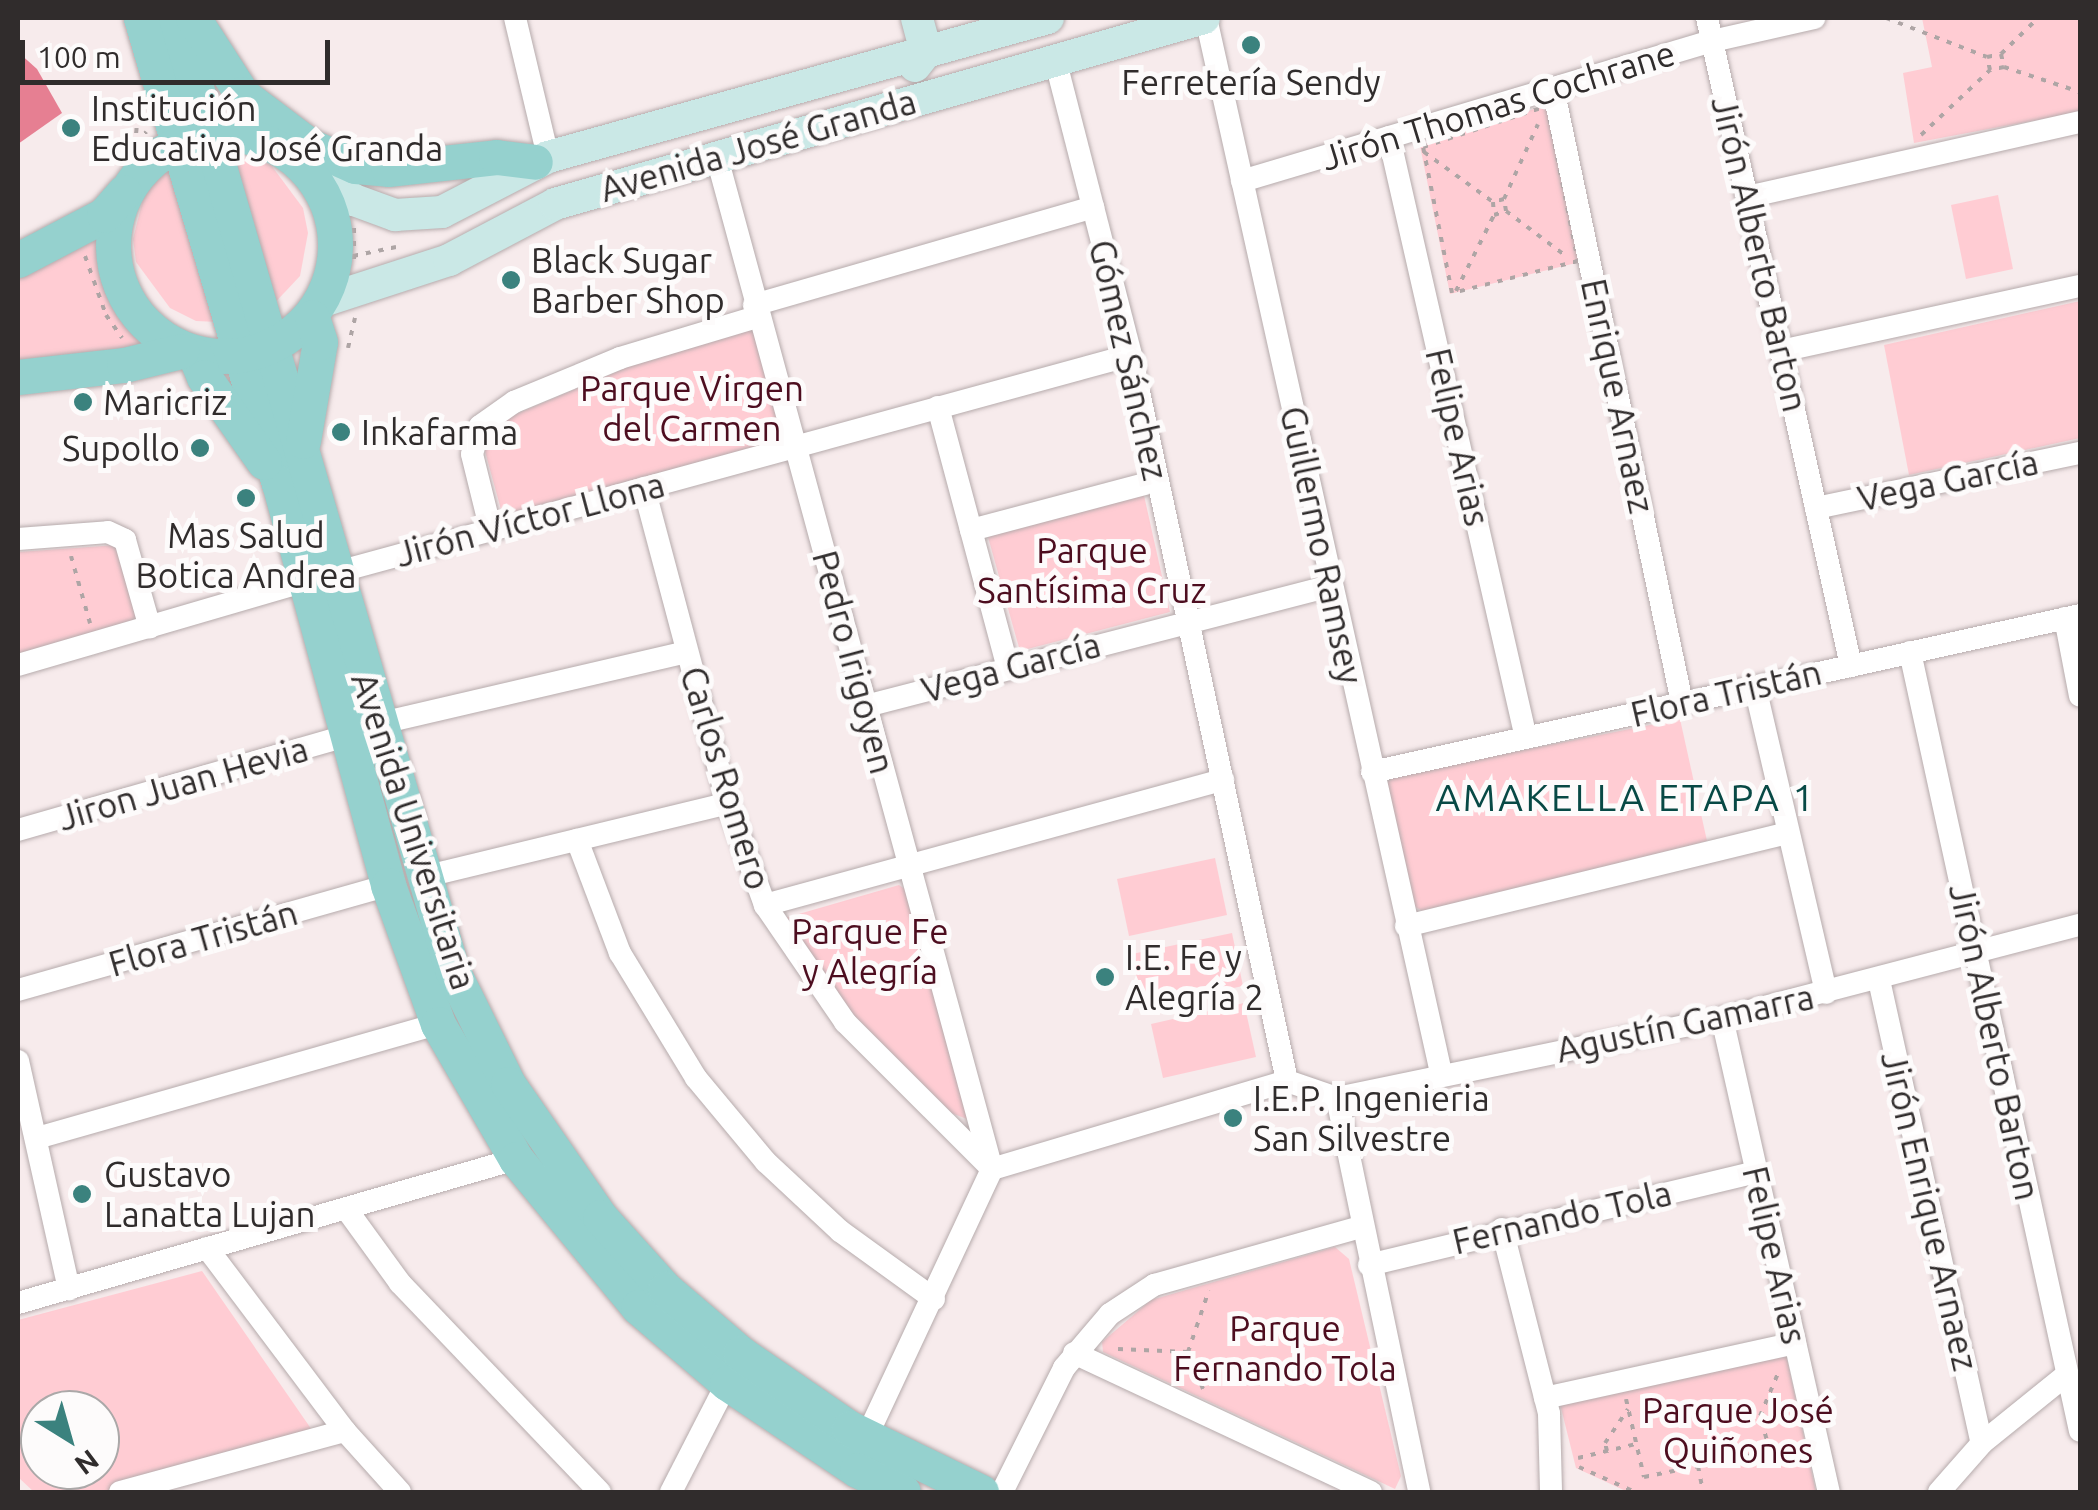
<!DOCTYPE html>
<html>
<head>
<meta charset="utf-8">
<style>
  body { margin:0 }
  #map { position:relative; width:2098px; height:1510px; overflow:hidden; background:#f7ebec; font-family:Ubuntu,sans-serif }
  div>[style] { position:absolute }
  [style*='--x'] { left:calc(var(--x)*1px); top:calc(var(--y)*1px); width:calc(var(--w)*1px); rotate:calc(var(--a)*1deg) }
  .green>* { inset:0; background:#ffccd3 }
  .water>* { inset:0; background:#e67f92 }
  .path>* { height:4px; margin-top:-2px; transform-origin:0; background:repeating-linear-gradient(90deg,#aea5a5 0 5px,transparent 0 13px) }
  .roads { filter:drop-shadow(0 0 2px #b6abac) drop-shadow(0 0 2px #b6abac) }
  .street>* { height:22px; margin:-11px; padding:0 11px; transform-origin:11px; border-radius:11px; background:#fff }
  .secondary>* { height:32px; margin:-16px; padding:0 16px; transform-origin:16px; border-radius:16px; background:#cae8e6 }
  .primary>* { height:35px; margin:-17.5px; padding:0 17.5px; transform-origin:17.5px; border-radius:17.5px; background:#95d1ce }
  .primary>.ring { margin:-17.5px; padding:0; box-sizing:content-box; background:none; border:35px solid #95d1ce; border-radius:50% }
  .dots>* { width:28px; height:28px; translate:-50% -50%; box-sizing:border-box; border:5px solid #fdfbfb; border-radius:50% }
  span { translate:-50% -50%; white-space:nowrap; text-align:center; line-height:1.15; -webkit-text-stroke:10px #fdfbfb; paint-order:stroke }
  .poi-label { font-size:35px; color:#302c2c }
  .left { translate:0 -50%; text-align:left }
  .right { translate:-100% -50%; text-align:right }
  .street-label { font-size:35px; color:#302c2c }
  .park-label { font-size:35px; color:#4d0d1f }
  .neighbourhood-label { font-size:38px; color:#084945; letter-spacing:2.5px }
  .frame { position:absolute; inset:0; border:20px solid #302c2c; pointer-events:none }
  .north { position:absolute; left:20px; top:1390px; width:100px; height:100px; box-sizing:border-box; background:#fdfbfb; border:2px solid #aba8a8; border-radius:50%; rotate:143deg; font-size:28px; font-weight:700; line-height:40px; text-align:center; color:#302c2c }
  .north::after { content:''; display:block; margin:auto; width:35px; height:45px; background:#3b827e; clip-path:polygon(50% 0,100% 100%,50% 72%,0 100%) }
  .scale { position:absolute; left:20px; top:40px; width:310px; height:45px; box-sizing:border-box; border:5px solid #302c2c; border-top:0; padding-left:12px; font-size:30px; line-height:35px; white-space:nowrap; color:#302c2c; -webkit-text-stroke:8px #fdfbfb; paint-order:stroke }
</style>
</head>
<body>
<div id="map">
  <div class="green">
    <div style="clip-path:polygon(1922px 18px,2080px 18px,2080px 112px,1914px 143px,1903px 73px,1932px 67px)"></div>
    <div style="clip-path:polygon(1549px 104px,1580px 262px,1450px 294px,1420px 146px)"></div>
    <div style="clip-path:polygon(225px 152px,271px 165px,303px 208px,308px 233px,300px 276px,269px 309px)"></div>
    <div style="clip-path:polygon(172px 164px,218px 322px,196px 321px,170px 308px,136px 262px,133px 239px,144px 195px,154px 176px)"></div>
    <div style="clip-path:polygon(1998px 195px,2013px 269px,1966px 279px,1951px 205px)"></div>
    <div style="clip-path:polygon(98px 235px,118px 294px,160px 348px,18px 368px,18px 268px)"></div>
    <div style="clip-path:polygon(2080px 301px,2080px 438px,1909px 475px,1884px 345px)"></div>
    <div style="clip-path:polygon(752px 326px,784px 443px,505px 524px,481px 437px,490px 425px,635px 364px)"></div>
    <div style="clip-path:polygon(1143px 491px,1170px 612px,1020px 651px,988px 537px)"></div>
    <div style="clip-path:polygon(117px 545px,138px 621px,18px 655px,18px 552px)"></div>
    <div style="clip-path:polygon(1680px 719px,1707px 841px,1427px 913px,1415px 907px,1386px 783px,1394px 776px)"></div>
    <div style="clip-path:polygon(1215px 858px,1227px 915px,1129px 936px,1117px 879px)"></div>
    <div style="clip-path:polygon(899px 885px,906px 890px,970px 1120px,948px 1112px,867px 1036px,785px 918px)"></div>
    <div style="clip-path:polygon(1232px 933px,1243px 986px,1142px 1007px,1132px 954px)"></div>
    <div style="clip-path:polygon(1244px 1003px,1256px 1057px,1163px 1078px,1151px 1024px)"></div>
    <div style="clip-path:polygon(1335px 1247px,1349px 1259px,1401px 1476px,1395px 1489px,1103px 1352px,1102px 1342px,1151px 1300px)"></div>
    <div style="clip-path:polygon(evenodd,202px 1271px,314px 1433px,101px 1492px,34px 1492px,18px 1477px,18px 1320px,202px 1271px,40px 1410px,100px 1410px,100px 1470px,40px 1470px,40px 1410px)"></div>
    <div style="clip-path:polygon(1786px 1355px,1816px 1492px,1628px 1492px,1576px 1468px,1560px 1404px)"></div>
  </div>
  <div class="water">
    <div style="clip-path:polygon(18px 52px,37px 69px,62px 113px,18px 144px)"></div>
  </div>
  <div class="path">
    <div style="--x:1886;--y:18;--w:108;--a:21.1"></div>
    <div style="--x:2001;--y:54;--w:13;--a:77"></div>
    <div style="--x:2004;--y:67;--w:14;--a:168"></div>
    <div style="--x:1990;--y:70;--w:13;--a:-103"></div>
    <div style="--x:1987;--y:57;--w:14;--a:-12"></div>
    <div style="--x:2001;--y:54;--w:52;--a:-44.2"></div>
    <div style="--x:2004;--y:67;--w:80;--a:18.2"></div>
    <div style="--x:1547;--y:106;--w:158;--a:78.7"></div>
    <div style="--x:1578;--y:261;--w:130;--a:165.7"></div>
    <div style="--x:1452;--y:293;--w:149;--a:-101.2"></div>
    <div style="--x:1423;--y:147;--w:131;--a:-18.3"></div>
    <div style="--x:1921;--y:135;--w:95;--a:-43.3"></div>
    <div style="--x:135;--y:146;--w:35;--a:-85"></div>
    <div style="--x:1424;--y:152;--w:85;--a:35.9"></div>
    <div style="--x:121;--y:164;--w:41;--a:-52"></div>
    <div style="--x:1504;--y:199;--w:11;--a:165"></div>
    <div style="--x:1493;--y:202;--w:13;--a:86"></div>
    <div style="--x:1494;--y:215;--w:13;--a:-18"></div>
    <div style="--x:1506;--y:211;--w:12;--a:-99"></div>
    <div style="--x:1504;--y:199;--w:82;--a:-65.6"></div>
    <div style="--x:1506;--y:211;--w:75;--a:36.9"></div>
    <div style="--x:354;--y:228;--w:36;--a:90"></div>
    <div style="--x:85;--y:256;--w:63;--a:70.4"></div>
    <div style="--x:106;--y:315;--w:28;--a:55"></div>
    <div style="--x:353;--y:256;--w:44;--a:-11.8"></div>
    <div style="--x:1456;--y:291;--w:85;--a:-63.4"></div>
    <div style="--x:348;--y:348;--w:31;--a:-77"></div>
    <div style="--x:71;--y:556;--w:70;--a:74.2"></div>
    <div style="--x:1118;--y:1349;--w:70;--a:2.5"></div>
    <div style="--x:1203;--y:1389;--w:40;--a:-112"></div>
    <div style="--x:1188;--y:1352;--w:65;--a:-71.3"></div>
    <div style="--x:1626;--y:1399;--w:80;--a:77"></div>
    <div style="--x:1644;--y:1477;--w:155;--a:-11.5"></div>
    <div style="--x:1607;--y:1451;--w:8;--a:-104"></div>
    <div style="--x:1605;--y:1443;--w:41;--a:-55.9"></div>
    <div style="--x:1770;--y:1451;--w:36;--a:-106"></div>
    <div style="--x:1760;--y:1416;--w:49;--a:-67.1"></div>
    <div style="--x:1578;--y:1458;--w:60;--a:-13.6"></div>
    <div style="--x:1698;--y:1466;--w:26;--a:79"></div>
    <div style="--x:1579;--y:1467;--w:61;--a:24.1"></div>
  </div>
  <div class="roads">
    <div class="street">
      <div style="--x:515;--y:18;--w:143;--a:76.6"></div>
      <div style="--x:1206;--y:18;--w:1081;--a:77.44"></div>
      <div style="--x:1707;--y:18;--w:664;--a:77.47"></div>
      <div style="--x:1055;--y:59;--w:306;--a:75.6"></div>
      <div style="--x:1131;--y:355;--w:743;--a:77.87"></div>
      <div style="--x:1553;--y:88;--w:628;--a:78.15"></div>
      <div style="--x:1389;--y:137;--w:616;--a:77.16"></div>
      <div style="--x:716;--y:154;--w:1052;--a:74.79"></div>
      <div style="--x:1242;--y:181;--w:490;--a:-16.6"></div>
      <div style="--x:1712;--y:41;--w:105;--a:-12.7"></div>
      <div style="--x:1747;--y:197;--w:341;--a:-12.7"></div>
      <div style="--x:754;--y:305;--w:353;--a:-16.1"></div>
      <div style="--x:1781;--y:351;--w:306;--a:-12.3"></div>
      <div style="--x:938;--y:407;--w:270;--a:75"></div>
      <div style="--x:644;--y:488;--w:326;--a:75.1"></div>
      <div style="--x:728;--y:803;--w:109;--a:70.1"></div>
      <div style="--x:765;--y:905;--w:142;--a:55.6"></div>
      <div style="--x:845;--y:1022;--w:204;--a:45"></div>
      <div style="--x:1816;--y:508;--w:270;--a:-11.8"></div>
      <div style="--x:971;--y:530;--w:180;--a:-14.8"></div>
      <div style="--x:491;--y:531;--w:79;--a:-103.9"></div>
      <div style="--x:472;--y:454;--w:29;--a:-74"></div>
      <div style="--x:480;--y:426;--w:42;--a:-35.2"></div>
      <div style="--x:514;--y:402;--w:115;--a:-22.5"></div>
      <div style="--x:620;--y:358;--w:143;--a:-16.7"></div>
      <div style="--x:18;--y:539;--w:90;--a:-4.4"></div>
      <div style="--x:108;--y:532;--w:19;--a:25"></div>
      <div style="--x:125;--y:540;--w:91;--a:74.1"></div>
      <div style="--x:334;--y:573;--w:826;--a:-15.3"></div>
      <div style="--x:2065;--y:618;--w:79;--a:79.1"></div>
      <div style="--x:1910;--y:652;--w:797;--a:77.69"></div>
      <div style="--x:18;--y:665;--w:299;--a:-16.3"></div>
      <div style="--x:1755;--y:687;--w:314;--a:76.9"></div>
      <div style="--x:866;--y:706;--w:480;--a:-14.5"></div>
      <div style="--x:377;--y:724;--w:318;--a:-13.1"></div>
      <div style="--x:1372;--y:772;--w:725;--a:-12.5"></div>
      <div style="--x:18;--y:830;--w:344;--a:-16"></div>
      <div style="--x:577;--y:840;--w:121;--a:69.2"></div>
      <div style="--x:620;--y:953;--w:146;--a:58.7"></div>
      <div style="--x:696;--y:1078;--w:109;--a:50.2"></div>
      <div style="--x:766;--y:1162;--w:101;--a:43"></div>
      <div style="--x:840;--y:1231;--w:116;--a:35.9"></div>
      <div style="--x:423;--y:877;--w:314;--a:-13.6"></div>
      <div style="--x:765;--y:905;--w:475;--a:-15.3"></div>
      <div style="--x:1406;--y:926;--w:393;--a:-13.7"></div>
      <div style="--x:1879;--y:980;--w:474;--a:77.5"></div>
      <div style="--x:18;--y:990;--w:385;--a:-15.8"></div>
      <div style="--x:1722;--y:1018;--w:486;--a:77.3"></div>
      <div style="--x:18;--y:1061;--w:234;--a:77.4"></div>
      <div style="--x:1287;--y:1081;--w:53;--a:18.8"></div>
      <div style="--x:1337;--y:1098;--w:393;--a:-11.7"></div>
      <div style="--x:1722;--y:1018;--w:370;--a:-14.6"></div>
      <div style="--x:1337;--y:1098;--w:402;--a:78.2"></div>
      <div style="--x:37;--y:1138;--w:417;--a:-15.9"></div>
      <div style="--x:347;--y:1210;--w:90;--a:54"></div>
      <div style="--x:400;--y:1283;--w:289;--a:46.3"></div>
      <div style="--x:1502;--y:1229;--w:191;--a:75.7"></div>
      <div style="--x:1549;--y:1414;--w:78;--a:88.5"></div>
      <div style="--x:207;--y:1248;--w:229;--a:53"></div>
      <div style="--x:345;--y:1431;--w:82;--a:48"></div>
      <div style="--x:1369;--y:1265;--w:398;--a:-13.5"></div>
      <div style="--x:18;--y:1303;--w:518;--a:-16.13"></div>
      <div style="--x:1074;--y:1353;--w:328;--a:25.1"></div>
      <div style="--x:1545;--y:1398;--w:256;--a:-12.4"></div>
      <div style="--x:866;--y:1438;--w:297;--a:-64.9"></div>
      <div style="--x:992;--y:1169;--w:308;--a:-16.6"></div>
      <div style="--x:120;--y:1492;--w:233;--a:-15.2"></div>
      <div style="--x:671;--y:1492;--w:123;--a:-62.8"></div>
      <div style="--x:1002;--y:1492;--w:139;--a:-63.4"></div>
      <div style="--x:1064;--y:1368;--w:71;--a:-49.6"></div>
      <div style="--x:1110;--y:1314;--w:53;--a:-33.4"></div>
      <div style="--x:1154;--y:1285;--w:215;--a:-15.7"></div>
      <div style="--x:1939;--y:1492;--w:65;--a:-48.7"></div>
      <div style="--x:1982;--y:1443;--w:107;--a:-38.9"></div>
    </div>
    <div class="secondary">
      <div style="--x:915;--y:66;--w:18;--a:-52"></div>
      <div style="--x:926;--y:52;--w:35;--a:-105"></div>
      <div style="--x:300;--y:164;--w:65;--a:33.7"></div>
      <div style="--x:354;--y:200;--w:44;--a:20.1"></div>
      <div style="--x:395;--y:215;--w:47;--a:-3.7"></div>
      <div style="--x:442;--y:212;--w:119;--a:-27.4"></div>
      <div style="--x:548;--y:157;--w:519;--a:-15.54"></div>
      <div style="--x:323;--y:301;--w:133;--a:-18"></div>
      <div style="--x:449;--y:260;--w:120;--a:-27.8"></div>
      <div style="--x:555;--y:204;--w:675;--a:-15.99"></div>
    </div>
    <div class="primary">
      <div style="--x:141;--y:18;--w:485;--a:73.5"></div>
      <div style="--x:279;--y:483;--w:417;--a:74.8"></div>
      <div style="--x:388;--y:885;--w:148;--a:70.2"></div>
      <div style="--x:438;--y:1024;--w:156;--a:60"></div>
      <div style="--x:516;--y:1159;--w:192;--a:50.5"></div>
      <div style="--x:638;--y:1307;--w:117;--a:40.5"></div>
      <div style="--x:727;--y:1383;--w:156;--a:33.8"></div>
      <div style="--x:857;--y:1470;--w:51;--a:25.6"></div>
      <div style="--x:176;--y:18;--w:991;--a:73.83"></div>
      <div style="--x:452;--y:970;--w:127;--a:63.8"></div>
      <div style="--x:508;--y:1084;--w:162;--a:55.3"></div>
      <div style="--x:600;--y:1217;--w:97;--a:47.9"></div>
      <div style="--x:665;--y:1289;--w:99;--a:40.5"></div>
      <div style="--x:740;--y:1353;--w:132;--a:34.5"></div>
      <div style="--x:849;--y:1428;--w:147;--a:25.9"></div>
      <div style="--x:193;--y:18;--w:111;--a:57.2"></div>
      <div style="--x:241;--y:94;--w:86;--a:37"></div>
      <div style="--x:310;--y:146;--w:49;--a:24"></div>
      <div style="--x:355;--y:166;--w:33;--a:5"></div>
      <div style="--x:388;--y:169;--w:109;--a:-6.3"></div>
      <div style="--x:496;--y:157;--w:39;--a:7"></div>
      <div class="ring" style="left:113px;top:134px;width:187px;height:187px"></div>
      <div style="--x:18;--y:260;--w:97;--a:-27.6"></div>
      <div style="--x:104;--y:215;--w:30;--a:-49"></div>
      <div style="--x:195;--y:355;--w:24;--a:68"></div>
      <div style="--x:204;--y:377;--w:104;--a:54.8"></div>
      <div style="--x:18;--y:377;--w:107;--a:-6.5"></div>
      <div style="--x:124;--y:365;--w:59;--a:-13.8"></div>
      <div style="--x:303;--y:441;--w:100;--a:-80.3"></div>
      <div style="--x:320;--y:342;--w:26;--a:-108"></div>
    </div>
  </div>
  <div class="dots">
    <div style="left:1251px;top:45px;background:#3b827e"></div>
    <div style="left:71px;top:128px;background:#3b827e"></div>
    <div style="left:511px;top:280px;background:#3b827e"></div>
    <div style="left:83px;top:402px;background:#3b827e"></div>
    <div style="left:341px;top:432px;background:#3b827e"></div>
    <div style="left:200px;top:448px;background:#3b827e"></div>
    <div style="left:246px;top:498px;background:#3b827e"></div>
    <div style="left:1105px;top:977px;background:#3b827e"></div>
    <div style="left:1233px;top:1118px;background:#3b827e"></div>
    <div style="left:82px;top:1194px;background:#3b827e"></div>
  </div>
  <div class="poi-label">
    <span style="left:1251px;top:82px">Ferretería Sendy</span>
    <span class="left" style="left:91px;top:128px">Institución<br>Educativa José Granda</span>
    <span class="left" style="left:531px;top:280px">Black Sugar<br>Barber Shop</span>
    <span class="left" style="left:103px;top:402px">Maricriz</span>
    <span class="left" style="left:361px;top:432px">Inkafarma</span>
    <span class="right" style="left:180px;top:448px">Supollo</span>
    <span style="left:246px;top:555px">Mas Salud<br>Botica Andrea</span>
    <span class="left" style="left:1125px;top:977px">I.E. Fe y<br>Alegría 2</span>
    <span class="left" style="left:1253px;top:1118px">I.E.P. Ingenieria<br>San Silvestre</span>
    <span class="left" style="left:104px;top:1194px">Gustavo<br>Lanatta Lujan</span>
  </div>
  <div class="street-label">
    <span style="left:1498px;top:105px;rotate:-17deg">Jirón Thomas Cochrane</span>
    <span style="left:758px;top:145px;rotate:-16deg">Avenida José Granda</span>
    <span style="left:1760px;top:254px;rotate:77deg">Jirón Alberto Barton</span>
    <span style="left:1129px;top:360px;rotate:77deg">Gómez Sánchez</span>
    <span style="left:1618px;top:396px;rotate:78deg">Enrique Arnaez</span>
    <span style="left:1458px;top:437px;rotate:77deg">Felipe Arias</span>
    <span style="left:1948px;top:480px;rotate:-12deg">Vega García</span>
    <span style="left:530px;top:519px;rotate:-15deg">Jirón Víctor Llona</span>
    <span style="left:1322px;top:545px;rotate:78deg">Guillermo Ramsey</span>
    <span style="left:854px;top:662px;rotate:75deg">Pedro Irigoyen</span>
    <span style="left:1011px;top:667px;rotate:-15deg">Vega García</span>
    <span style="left:1726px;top:693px;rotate:-13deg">Flora Tristán</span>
    <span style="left:726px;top:778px;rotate:73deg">Carlos Romero</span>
    <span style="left:183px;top:783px;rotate:-16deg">Jiron Juan Hevia</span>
    <span style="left:414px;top:831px;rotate:72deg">Avenida Universitaria</span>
    <span style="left:203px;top:938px;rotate:-16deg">Flora Tristán</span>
    <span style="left:1685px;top:1023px;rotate:-12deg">Agustín Gamarra</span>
    <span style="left:1995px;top:1042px;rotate:78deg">Jirón Alberto Barton</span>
    <span style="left:1930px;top:1211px;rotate:77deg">Jirón Enrique Arnaez</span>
    <span style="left:1562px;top:1217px;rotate:-13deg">Fernando Tola</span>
    <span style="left:1775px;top:1255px;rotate:77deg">Felipe Arias</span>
  </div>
  <div class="park-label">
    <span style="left:692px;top:408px">Parque Virgen<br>del Carmen</span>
    <span style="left:1092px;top:570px">Parque<br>Santísima Cruz</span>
    <span style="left:870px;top:951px">Parque Fe<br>y Alegría</span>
    <span style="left:1285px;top:1348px">Parque<br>Fernando Tola</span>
    <span style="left:1738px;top:1430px">Parque José<br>Quiñones</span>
  </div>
  <div class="neighbourhood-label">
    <span style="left:1626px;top:798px">AMAKELLA ETAPA 1</span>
  </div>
  <div class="frame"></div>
  <div class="north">N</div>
  <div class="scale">100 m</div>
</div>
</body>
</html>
